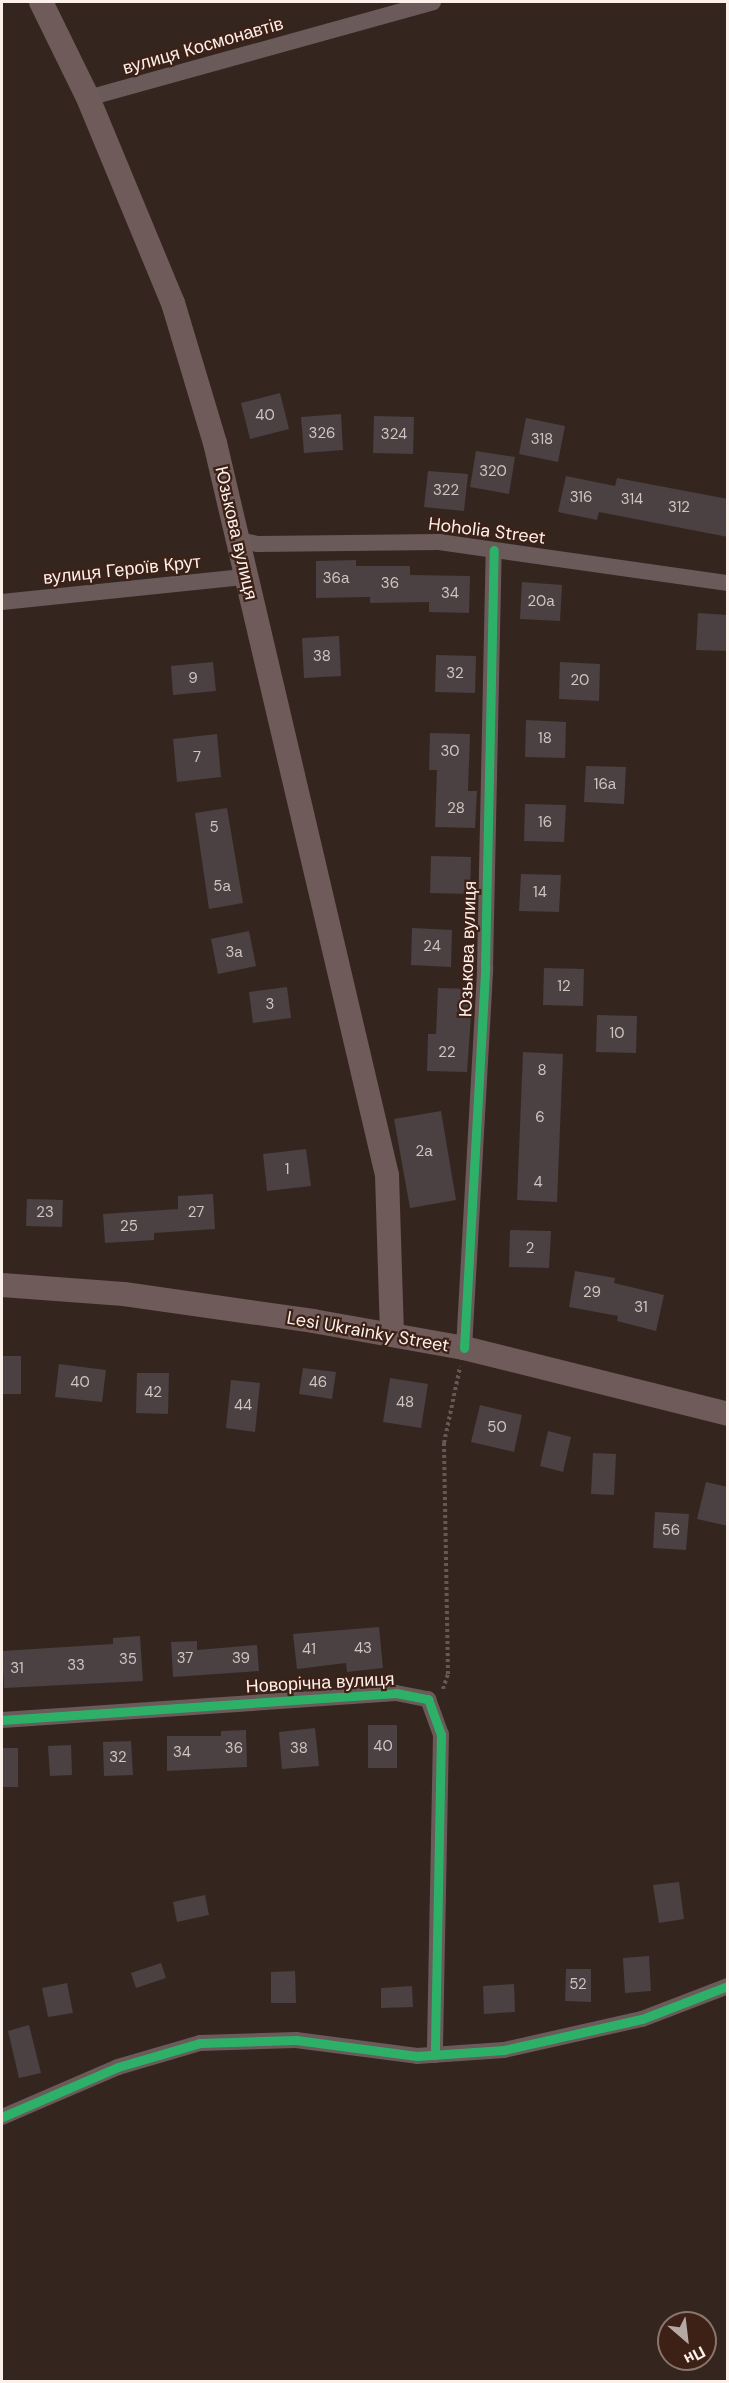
<!DOCTYPE html>
<html>
<head>
<meta charset="utf-8">
<style>
  body { margin:0 }
  #map { position:relative; width:729px; height:2383px; overflow:hidden; background:#35251f; font-family:"DM Sans",sans-serif }
  div>[style] { position:absolute }
  [style*='--x'] { left:calc(var(--x)*1px); top:calc(var(--y)*1px); width:calc(var(--w)*1px); rotate:calc(var(--a)*1deg) }
  .building>* { inset:0; background:#4b4042 }
  .path>* { height:4px; margin-top:-2px; transform-origin:0; background:repeating-linear-gradient(90deg,#655856 0 3px,transparent 0 6px) }
  .street>* { height:16px; margin:-8px; padding:0 8px; transform-origin:8px; border-radius:8px; background:#6a5a59 }
  .secondary>* { height:24px; margin:-12px; padding:0 12px; transform-origin:12px; border-radius:12px; background:#6f5b5a }
  .cycleway>* { height:9px; margin:-4.5px; padding:0 4.5px; transform-origin:4.5px; border-radius:4.5px; background:#2db169 }
  span { translate:-50% -50%; white-space:nowrap; text-align:center; line-height:1.15; -webkit-text-stroke:4.5px #3e2116; paint-order:stroke }
  .number-label { font-size:15px; color:#d0c4c1 }
  .number-label span { -webkit-text-stroke-width:0 }
  .street-label { font-size:18px; color:#fcf0eb }
  .frame { position:absolute; inset:0; border:3px solid #fcf0eb; pointer-events:none }
  .north { position:absolute; left:657px; top:2311px; width:60px; height:60px; box-sizing:border-box; background:#3e2116; border:2px solid #8a746b; border-radius:50%; rotate:152deg; font-size:16px; font-weight:700; line-height:24px; text-align:center; color:#fcf0eb }
  .north::after { content:''; display:block; margin:auto; width:21px; height:27px; background:#b6a9a4; clip-path:polygon(50% 0,100% 100%,50% 72%,0 100%) }
</style>
</head>
<body>
<div id="map">
  <div class="building">
    <div style="clip-path:polygon(280px 393px,289px 429px,250px 439px,241px 403px)"></div>
    <div style="clip-path:polygon(341px 414px,343px 450px,304px 453px,301px 417px)"></div>
    <div style="clip-path:polygon(374px 416px,414px 417px,413px 454px,373px 453px)"></div>
    <div style="clip-path:polygon(526px 418px,565px 426px,558px 462px,519px 454px)"></div>
    <div style="clip-path:polygon(476px 451px,515px 457px,509px 494px,470px 487px)"></div>
    <div style="clip-path:polygon(428px 471px,468px 474px,464px 511px,424px 507px)"></div>
    <div style="clip-path:polygon(566px 476px,615px 486px,617px 478px,728px 499px,728px 537px,599px 512px,597px 520px,558px 512px)"></div>
    <div style="clip-path:polygon(356px 560px,356px 566px,410px 566px,410px 575px,470px 576px,469px 613px,429px 612px,429px 602px,370px 603px,370px 597px,316px 598px,316px 561px)"></div>
    <div style="clip-path:polygon(522px 582px,562px 585px,560px 621px,520px 619px)"></div>
    <div style="clip-path:polygon(698px 613px,728px 615px,728px 651px,696px 650px)"></div>
    <div style="clip-path:polygon(339px 636px,341px 676px,304px 678px,302px 638px)"></div>
    <div style="clip-path:polygon(436px 655px,476px 656px,475px 693px,435px 692px)"></div>
    <div style="clip-path:polygon(213px 662px,216px 691px,173px 695px,171px 666px)"></div>
    <div style="clip-path:polygon(560px 662px,600px 664px,599px 701px,559px 699px)"></div>
    <div style="clip-path:polygon(526px 720px,566px 722px,565px 758px,525px 757px)"></div>
    <div style="clip-path:polygon(430px 733px,470px 734px,468px 791px,477px 791px,475px 828px,435px 827px,437px 770px,429px 770px)"></div>
    <div style="clip-path:polygon(217px 734px,221px 777px,177px 782px,173px 739px)"></div>
    <div style="clip-path:polygon(586px 766px,626px 767px,624px 804px,584px 802px)"></div>
    <div style="clip-path:polygon(525px 804px,566px 805px,564px 842px,524px 841px)"></div>
    <div style="clip-path:polygon(227px 808px,243px 903px,209px 909px,195px 813px)"></div>
    <div style="clip-path:polygon(431px 856px,471px 857px,470px 894px,430px 893px)"></div>
    <div style="clip-path:polygon(521px 874px,561px 875px,559px 912px,519px 911px)"></div>
    <div style="clip-path:polygon(412px 928px,452px 930px,451px 967px,411px 965px)"></div>
    <div style="clip-path:polygon(249px 931px,256px 966px,218px 974px,211px 939px)"></div>
    <div style="clip-path:polygon(544px 968px,584px 969px,583px 1006px,543px 1005px)"></div>
    <div style="clip-path:polygon(287px 987px,291px 1018px,253px 1023px,249px 992px)"></div>
    <div style="clip-path:polygon(438px 988px,473px 989px,467px 1072px,427px 1071px,428px 1034px,436px 1034px)"></div>
    <div style="clip-path:polygon(597px 1015px,637px 1016px,636px 1053px,596px 1052px)"></div>
    <div style="clip-path:polygon(523px 1052px,563px 1054px,557px 1202px,517px 1200px)"></div>
    <div style="clip-path:polygon(441px 1111px,456px 1200px,410px 1208px,394px 1119px)"></div>
    <div style="clip-path:polygon(306px 1149px,311px 1186px,267px 1191px,263px 1154px)"></div>
    <div style="clip-path:polygon(213px 1194px,215px 1229px,154px 1233px,154px 1240px,105px 1243px,103px 1214px,178px 1209px,178px 1196px)"></div>
    <div style="clip-path:polygon(27px 1199px,63px 1200px,62px 1227px,26px 1226px)"></div>
    <div style="clip-path:polygon(510px 1230px,551px 1231px,549px 1268px,509px 1267px)"></div>
    <div style="clip-path:polygon(575px 1271px,615px 1278px,614px 1283px,664px 1295px,656px 1331px,617px 1321px,618px 1316px,569px 1307px)"></div>
    <div style="clip-path:polygon(2px 1356px,21px 1356px,21px 1394px,2px 1394px)"></div>
    <div style="clip-path:polygon(59px 1364px,106px 1370px,102px 1402px,55px 1397px)"></div>
    <div style="clip-path:polygon(303px 1368px,336px 1372px,332px 1399px,299px 1394px)"></div>
    <div style="clip-path:polygon(137px 1373px,169px 1373px,168px 1414px,136px 1413px)"></div>
    <div style="clip-path:polygon(390px 1378px,428px 1384px,421px 1428px,383px 1422px)"></div>
    <div style="clip-path:polygon(231px 1380px,260px 1383px,255px 1432px,226px 1428px)"></div>
    <div style="clip-path:polygon(480px 1405px,522px 1415px,514px 1452px,471px 1442px)"></div>
    <div style="clip-path:polygon(548px 1431px,571px 1437px,563px 1472px,540px 1466px)"></div>
    <div style="clip-path:polygon(593px 1453px,616px 1454px,614px 1495px,591px 1494px)"></div>
    <div style="clip-path:polygon(706px 1482px,728px 1487px,728px 1526px,697px 1519px)"></div>
    <div style="clip-path:polygon(655px 1512px,689px 1514px,686px 1550px,653px 1548px)"></div>
    <div style="clip-path:polygon(379px 1627px,383px 1668px,347px 1672px,346px 1663px,297px 1669px,293px 1634px)"></div>
    <div style="clip-path:polygon(140px 1636px,143px 1681px,4px 1688px,2px 1651px,113px 1644px,113px 1638px)"></div>
    <div style="clip-path:polygon(197px 1641px,197px 1650px,257px 1645px,259px 1671px,173px 1677px,171px 1642px)"></div>
    <div style="clip-path:polygon(368px 1725px,397px 1725px,397px 1768px,368px 1768px)"></div>
    <div style="clip-path:polygon(315px 1728px,319px 1766px,282px 1769px,279px 1732px)"></div>
    <div style="clip-path:polygon(246px 1730px,247px 1767px,167px 1771px,167px 1736px,221px 1736px,221px 1731px)"></div>
    <div style="clip-path:polygon(131px 1741px,133px 1775px,104px 1776px,103px 1742px)"></div>
    <div style="clip-path:polygon(71px 1745px,72px 1775px,50px 1776px,48px 1746px)"></div>
    <div style="clip-path:polygon(2px 1748px,18px 1748px,18px 1787px,2px 1787px)"></div>
    <div style="clip-path:polygon(679px 1882px,684px 1919px,659px 1923px,653px 1885px)"></div>
    <div style="clip-path:polygon(205px 1895px,209px 1915px,177px 1922px,173px 1902px)"></div>
    <div style="clip-path:polygon(649px 1956px,651px 1991px,625px 1993px,623px 1958px)"></div>
    <div style="clip-path:polygon(161px 1963px,166px 1978px,136px 1988px,131px 1973px)"></div>
    <div style="clip-path:polygon(566px 1969px,591px 1969px,591px 2002px,565px 2001px)"></div>
    <div style="clip-path:polygon(295px 1971px,296px 2003px,271px 2003px,271px 1972px)"></div>
    <div style="clip-path:polygon(67px 1983px,73px 2013px,48px 2017px,42px 1988px)"></div>
    <div style="clip-path:polygon(514px 1984px,515px 2012px,484px 2014px,483px 1986px)"></div>
    <div style="clip-path:polygon(412px 1986px,413px 2007px,381px 2008px,381px 1988px)"></div>
    <div style="clip-path:polygon(29px 2025px,41px 2073px,19px 2078px,8px 2031px)"></div>
  </div>
  <div class="path">
    <div style="--x:443;--y:1689;--w:16;--a:-72"></div>
    <div style="--x:448;--y:1674;--w:231;--a:-91"></div>
    <div style="--x:444;--y:1443;--w:78;--a:-78.1"></div>
  </div>
  <div class="street">
    <div style="--x:88;--y:98;--w:358;--a:-15.5"></div>
    <div style="--x:240;--y:540;--w:17;--a:13"></div>
    <div style="--x:257;--y:544;--w:182;--a:-0.6"></div>
    <div style="--x:439;--y:542;--w:292;--a:8.1"></div>
    <div style="--x:2;--y:602;--w:245;--a:-5.9"></div>
    <div style="--x:464;--y:1348;--w:382;--a:-86.8"></div>
    <div style="--x:485;--y:967;--w:417;--a:-88.8"></div>
    <div style="--x:2;--y:1720;--w:395;--a:-3.9"></div>
    <div style="--x:396;--y:1693;--w:33;--a:11"></div>
    <div style="--x:428;--y:1699;--w:37;--a:70"></div>
    <div style="--x:441;--y:1734;--w:321;--a:91.1"></div>
    <div style="--x:2;--y:2117;--w:126;--a:-23.3"></div>
    <div style="--x:118;--y:2067;--w:85;--a:-16.3"></div>
    <div style="--x:200;--y:2043;--w:96;--a:-1.8"></div>
    <div style="--x:296;--y:2040;--w:122;--a:7.5"></div>
    <div style="--x:417;--y:2056;--w:87;--a:-3.9"></div>
    <div style="--x:504;--y:2050;--w:141;--a:-12.7"></div>
    <div style="--x:642;--y:2019;--w:92;--a:-21"></div>
  </div>
  <div class="secondary">
    <div style="--x:41;--y:2;--w:107;--a:63.9"></div>
    <div style="--x:88;--y:98;--w:222;--a:67.5"></div>
    <div style="--x:173;--y:303;--w:146;--a:73.3"></div>
    <div style="--x:215;--y:443;--w:752;--a:76.78"></div>
    <div style="--x:387;--y:1175;--w:160;--a:88.2"></div>
    <div style="--x:2;--y:1285;--w:122;--a:4.2"></div>
    <div style="--x:124;--y:1294;--w:191;--a:8.1"></div>
    <div style="--x:313;--y:1321;--w:153;--a:10.1"></div>
    <div style="--x:464;--y:1348;--w:272;--a:14"></div>
  </div>
  <div class="cycleway">
    <div style="--x:464;--y:1348;--w:382;--a:-86.8"></div>
    <div style="--x:485;--y:967;--w:417;--a:-88.8"></div>
    <div style="--x:2;--y:1720;--w:395;--a:-3.9"></div>
    <div style="--x:396;--y:1693;--w:33;--a:11"></div>
    <div style="--x:428;--y:1699;--w:37;--a:70"></div>
    <div style="--x:441;--y:1734;--w:321;--a:91.1"></div>
    <div style="--x:2;--y:2117;--w:126;--a:-23.3"></div>
    <div style="--x:118;--y:2067;--w:85;--a:-16.3"></div>
    <div style="--x:200;--y:2043;--w:96;--a:-1.8"></div>
    <div style="--x:296;--y:2040;--w:122;--a:7.5"></div>
    <div style="--x:417;--y:2056;--w:87;--a:-3.9"></div>
    <div style="--x:504;--y:2050;--w:141;--a:-12.7"></div>
    <div style="--x:642;--y:2019;--w:92;--a:-21"></div>
  </div>
  <div class="number-label">
    <span style="left:265px;top:416px">40</span>
    <span style="left:322px;top:434px">326</span>
    <span style="left:394px;top:435px">324</span>
    <span style="left:542px;top:440px">318</span>
    <span style="left:493px;top:472px">320</span>
    <span style="left:446px;top:491px">322</span>
    <span style="left:581px;top:498px">316</span>
    <span style="left:632px;top:500px">314</span>
    <span style="left:679px;top:508px">312</span>
    <span style="left:336px;top:579px">36а</span>
    <span style="left:390px;top:584px">36</span>
    <span style="left:450px;top:594px">34</span>
    <span style="left:541px;top:602px">20а</span>
    <span style="left:322px;top:657px">38</span>
    <span style="left:455px;top:674px">32</span>
    <span style="left:193px;top:679px">9</span>
    <span style="left:580px;top:681px">20</span>
    <span style="left:545px;top:739px">18</span>
    <span style="left:450px;top:752px">30</span>
    <span style="left:197px;top:758px">7</span>
    <span style="left:605px;top:785px">16а</span>
    <span style="left:456px;top:809px">28</span>
    <span style="left:545px;top:823px">16</span>
    <span style="left:214px;top:828px">5</span>
    <span style="left:222px;top:887px">5а</span>
    <span style="left:540px;top:893px">14</span>
    <span style="left:432px;top:947px">24</span>
    <span style="left:234px;top:953px">3а</span>
    <span style="left:564px;top:987px">12</span>
    <span style="left:270px;top:1005px">3</span>
    <span style="left:617px;top:1034px">10</span>
    <span style="left:447px;top:1053px">22</span>
    <span style="left:542px;top:1071px">8</span>
    <span style="left:540px;top:1118px">6</span>
    <span style="left:424px;top:1152px">2а</span>
    <span style="left:287px;top:1170px">1</span>
    <span style="left:538px;top:1183px">4</span>
    <span style="left:45px;top:1213px">23</span>
    <span style="left:196px;top:1213px">27</span>
    <span style="left:129px;top:1227px">25</span>
    <span style="left:530px;top:1249px">2</span>
    <span style="left:592px;top:1293px">29</span>
    <span style="left:641px;top:1308px">31</span>
    <span style="left:80px;top:1383px">40</span>
    <span style="left:318px;top:1383px">46</span>
    <span style="left:153px;top:1393px">42</span>
    <span style="left:405px;top:1403px">48</span>
    <span style="left:243px;top:1406px">44</span>
    <span style="left:497px;top:1428px">50</span>
    <span style="left:671px;top:1531px">56</span>
    <span style="left:363px;top:1649px">43</span>
    <span style="left:309px;top:1650px">41</span>
    <span style="left:185px;top:1659px">37</span>
    <span style="left:241px;top:1659px">39</span>
    <span style="left:128px;top:1660px">35</span>
    <span style="left:76px;top:1666px">33</span>
    <span style="left:17px;top:1669px">31</span>
    <span style="left:383px;top:1747px">40</span>
    <span style="left:234px;top:1749px">36</span>
    <span style="left:299px;top:1749px">38</span>
    <span style="left:182px;top:1753px">34</span>
    <span style="left:118px;top:1758px">32</span>
    <span style="left:578px;top:1985px">52</span>
  </div>
  <div class="street-label">
    <span style="left:203px;top:46px;rotate:-16deg">вулиця Космонавтів</span>
    <span style="left:487px;top:531px;rotate:7deg">Hoholia Street</span>
    <span style="left:236px;top:533px;rotate:77deg">Юзькова вулиця</span>
    <span style="left:122px;top:570px;rotate:-6deg">вулиця Героїв Крут</span>
    <span style="left:468px;top:949px;rotate:-88deg">Юзькова вулиця</span>
    <span style="left:368px;top:1332px;rotate:10deg">Lesi Ukrainky Street</span>
    <span style="left:320px;top:1683px;rotate:-3deg">Новорічна вулиця</span>
  </div>
  <div class="frame"></div>
  <div class="north">Пн</div>
</div>
</body>
</html>
